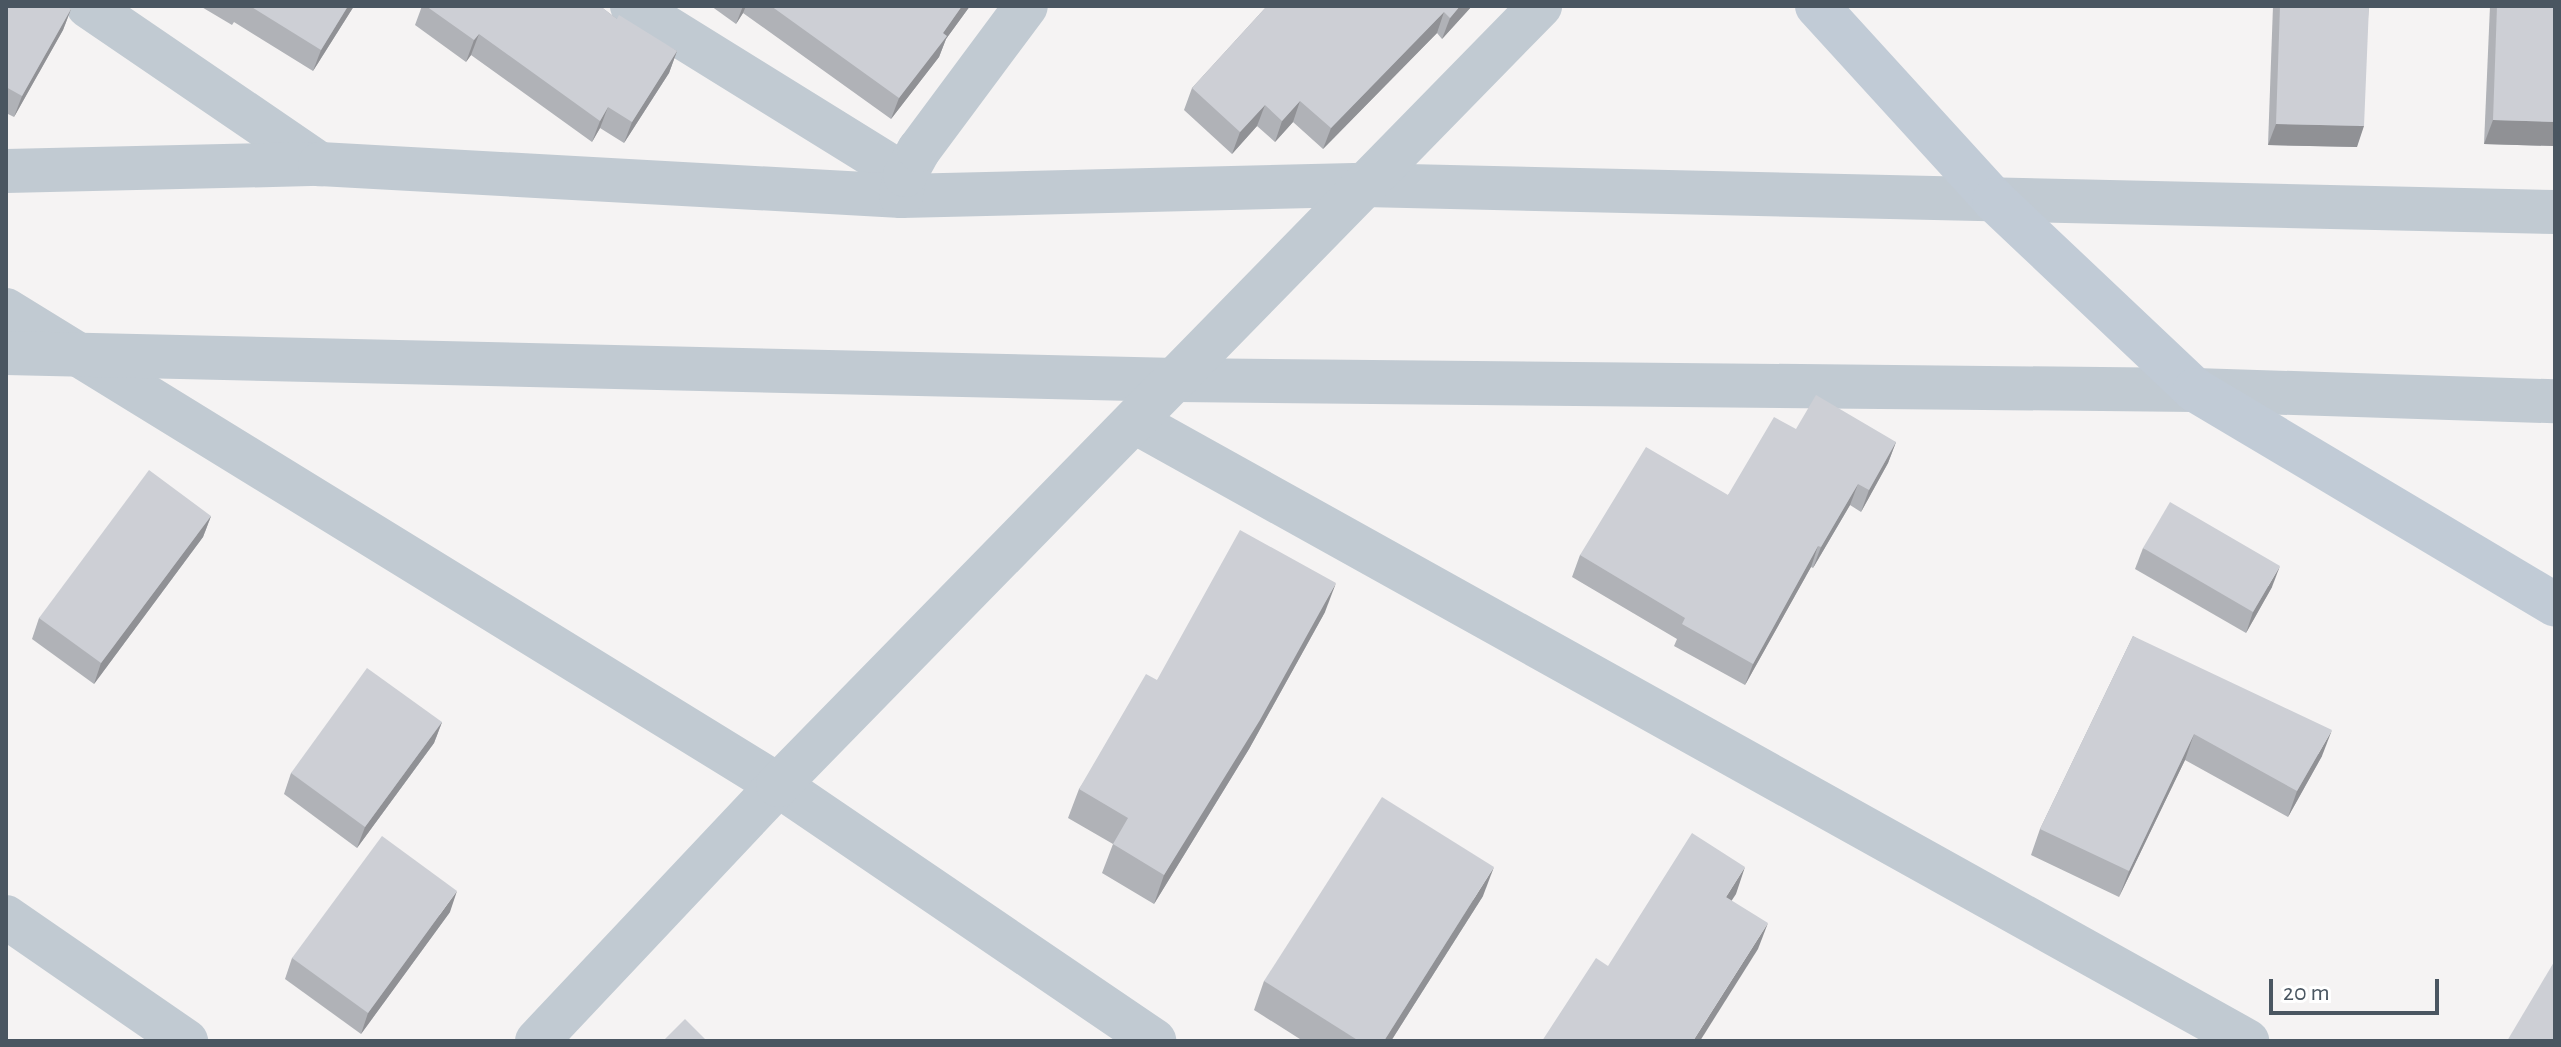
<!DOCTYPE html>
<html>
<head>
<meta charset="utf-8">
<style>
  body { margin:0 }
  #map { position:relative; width:2561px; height:1047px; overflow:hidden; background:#f5f3f3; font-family:"Alegreya Sans",sans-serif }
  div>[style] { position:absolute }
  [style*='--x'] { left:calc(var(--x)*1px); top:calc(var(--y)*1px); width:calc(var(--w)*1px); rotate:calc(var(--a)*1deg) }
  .minor>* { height:44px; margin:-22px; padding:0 22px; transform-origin:22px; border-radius:22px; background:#c1cad2 }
  .secondary>* { height:44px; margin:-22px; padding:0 22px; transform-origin:22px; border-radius:22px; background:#c1cbd6 }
  .wall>* { inset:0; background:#b0b2b7 }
  .shaded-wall>* { inset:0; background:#909195 }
  .building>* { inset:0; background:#cdcfd5 }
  span { translate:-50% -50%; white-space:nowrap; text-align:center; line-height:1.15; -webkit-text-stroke:6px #fff; paint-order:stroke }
  .frame { position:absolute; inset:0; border:8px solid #4a5661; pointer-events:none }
  .scale { position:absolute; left:2269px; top:979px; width:170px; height:36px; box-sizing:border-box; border:4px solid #4a5661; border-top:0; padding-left:10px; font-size:24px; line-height:28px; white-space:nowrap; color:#4a5661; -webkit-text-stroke:6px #fff; paint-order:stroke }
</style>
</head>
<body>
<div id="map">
  <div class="minor">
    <div style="--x:88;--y:6;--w:281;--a:34.3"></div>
    <div style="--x:632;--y:6;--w:321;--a:31.8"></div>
    <div style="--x:6;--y:171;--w:314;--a:-1.3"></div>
    <div style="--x:320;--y:164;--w:582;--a:3.15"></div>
    <div style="--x:901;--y:196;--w:463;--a:-1.4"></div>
    <div style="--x:1364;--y:185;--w:1191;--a:1.3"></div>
    <div style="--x:901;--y:196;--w:21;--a:-79"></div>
    <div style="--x:905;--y:175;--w:29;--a:-61"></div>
    <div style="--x:919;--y:150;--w:179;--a:-53.4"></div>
    <div style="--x:6;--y:310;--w:906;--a:31.6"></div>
    <div style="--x:778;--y:785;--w:455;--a:34.2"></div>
    <div style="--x:6;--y:353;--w:1171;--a:1.32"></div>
    <div style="--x:1177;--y:380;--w:1018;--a:0.56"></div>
    <div style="--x:2195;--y:390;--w:360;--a:1.8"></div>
    <div style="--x:1135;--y:422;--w:1273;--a:29.1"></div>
    <div style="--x:6;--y:917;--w:219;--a:34.6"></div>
    <div style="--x:537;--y:1041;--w:352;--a:-46.7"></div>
    <div style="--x:778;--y:785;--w:1090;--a:-45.63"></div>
  </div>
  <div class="secondary">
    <div style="--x:1817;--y:6;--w:263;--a:47.6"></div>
    <div style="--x:1994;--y:200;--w:277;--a:43.4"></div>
    <div style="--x:2195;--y:390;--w:419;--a:30.8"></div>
  </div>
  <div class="wall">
    <div style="clip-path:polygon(6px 6px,71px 9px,63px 30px,14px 117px,6px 113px)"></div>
    <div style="clip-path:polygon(200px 6px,354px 6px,313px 71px,234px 22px,232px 25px)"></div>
    <div style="clip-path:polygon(422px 6px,600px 6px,617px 19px,677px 51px,669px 73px,624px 143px,600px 128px,592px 142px,471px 55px,466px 62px,415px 25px)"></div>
    <div style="clip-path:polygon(711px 6px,970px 6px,946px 39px,939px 57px,891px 119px,743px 13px,736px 24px)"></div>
    <div style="clip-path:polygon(1267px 6px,1472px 6px,1442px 39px,1437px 33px,1323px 149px,1293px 122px,1275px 142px,1257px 126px,1232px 154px,1184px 110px,1192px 88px)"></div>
    <div style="clip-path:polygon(2273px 6px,2369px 6px,2357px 147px,2268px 145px)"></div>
    <div style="clip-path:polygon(2490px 6px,2555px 6px,2555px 146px,2484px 144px)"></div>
    <div style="clip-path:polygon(1796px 429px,1896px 442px,1888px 463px,1861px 512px,1850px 505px,1813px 568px,1811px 567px,1745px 685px,1674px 646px,1677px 639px,1572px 577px,1580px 555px,1728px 495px)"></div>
    <div style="clip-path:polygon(211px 516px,203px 537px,94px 684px,32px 639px,39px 618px)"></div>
    <div style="clip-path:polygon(2143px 548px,2272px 587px,2246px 633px,2135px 569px)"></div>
    <div style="clip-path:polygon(1325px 612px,1249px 749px,1154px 904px,1102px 873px,1113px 844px,1068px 818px,1079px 789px,1157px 680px)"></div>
    <div style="clip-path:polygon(2133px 636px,2322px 756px,2288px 817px,2185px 760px,2119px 897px,2031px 855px,2040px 829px)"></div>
    <div style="clip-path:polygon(442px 722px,434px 743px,357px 848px,284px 794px,291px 773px)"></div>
    <div style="clip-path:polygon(1483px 896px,1391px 1041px,1303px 1041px,1254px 1010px,1264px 981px)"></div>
    <div style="clip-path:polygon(450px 912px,361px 1034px,285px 979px,292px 958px)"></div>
  </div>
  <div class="shaded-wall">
    <div style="clip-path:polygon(348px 6px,354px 6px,313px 71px,321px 50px)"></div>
    <div style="clip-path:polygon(743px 6px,746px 6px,743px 13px,736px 24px)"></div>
    <div style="clip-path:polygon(962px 6px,970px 6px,946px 39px,939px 57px,891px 119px,899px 98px,943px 33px)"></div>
    <div style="clip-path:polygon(1460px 6px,1472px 6px,1442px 39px,1450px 18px)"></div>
    <div style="clip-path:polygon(71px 9px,63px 30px,14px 117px,22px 96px)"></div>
    <div style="clip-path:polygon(1444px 12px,1437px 33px,1323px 149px,1331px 128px)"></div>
    <div style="clip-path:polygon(479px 34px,471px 55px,466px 62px,474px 40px)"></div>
    <div style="clip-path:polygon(677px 51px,669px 73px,624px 143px,632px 122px)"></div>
    <div style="clip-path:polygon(1300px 101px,1293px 122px,1275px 142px,1282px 121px)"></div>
    <div style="clip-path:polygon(1265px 105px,1257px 126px,1232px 154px,1240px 132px)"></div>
    <div style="clip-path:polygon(608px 107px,600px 128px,592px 142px,600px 121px)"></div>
    <div style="clip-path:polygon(2493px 120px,2555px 122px,2555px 146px,2484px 144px)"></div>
    <div style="clip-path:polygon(2276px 124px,2364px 126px,2357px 147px,2268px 145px)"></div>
    <div style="clip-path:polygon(1896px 442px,1888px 463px,1861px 512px,1869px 490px)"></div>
    <div style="clip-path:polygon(1858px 484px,1850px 505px,1813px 568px,1821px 547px)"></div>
    <div style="clip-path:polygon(211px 516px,203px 537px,94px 684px,101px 663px)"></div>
    <div style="clip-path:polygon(1818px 546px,1811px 567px,1745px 685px,1753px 664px)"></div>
    <div style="clip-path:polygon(2280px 566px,2272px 587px,2246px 633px,2253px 612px)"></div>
    <div style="clip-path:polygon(1336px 583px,1325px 612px,1249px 749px,1154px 904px,1164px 875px)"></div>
    <div style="clip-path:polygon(442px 722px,434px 743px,357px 848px,365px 827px)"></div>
    <div style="clip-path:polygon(2332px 730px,2322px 756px,2288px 817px,2297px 791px)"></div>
    <div style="clip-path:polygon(2194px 734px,2185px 760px,2119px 897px,2129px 871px)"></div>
    <div style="clip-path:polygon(1494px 867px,1483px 896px,1391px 1041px,1384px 1041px)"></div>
    <div style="clip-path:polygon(1745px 867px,1736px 894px,1717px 923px,1726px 897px)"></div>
    <div style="clip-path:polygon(457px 891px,450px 912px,361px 1034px,368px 1013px)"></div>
    <div style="clip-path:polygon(1768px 923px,1758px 949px,1700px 1041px,1693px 1041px)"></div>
  </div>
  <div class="building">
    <div style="clip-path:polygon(6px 6px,65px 6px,71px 9px,22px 96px,6px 87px)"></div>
    <div style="clip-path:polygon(250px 6px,348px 6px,321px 50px)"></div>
    <div style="clip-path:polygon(426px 6px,600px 6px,617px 19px,619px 15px,677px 51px,632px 122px,608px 107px,600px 121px,479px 34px,474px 40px)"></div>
    <div style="clip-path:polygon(771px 6px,962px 6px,943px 33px,947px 36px,899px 98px)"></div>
    <div style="clip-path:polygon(1267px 6px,1460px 6px,1450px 18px,1444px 12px,1331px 128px,1300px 101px,1282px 121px,1265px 105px,1240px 132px,1192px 88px)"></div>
    <div style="clip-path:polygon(2280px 6px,2369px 6px,2364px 126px,2276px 124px)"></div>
    <div style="clip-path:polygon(2497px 6px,2555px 6px,2555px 122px,2493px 120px)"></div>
    <div style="clip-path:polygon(1816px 395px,1896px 442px,1869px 490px,1858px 484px,1821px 547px,1818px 546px,1753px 664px,1682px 624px,1685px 618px,1580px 555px,1646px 447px,1728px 495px,1774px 417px,1796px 429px)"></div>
    <div style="clip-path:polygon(149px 470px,211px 516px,101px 663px,39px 618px)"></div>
    <div style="clip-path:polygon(2170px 502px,2280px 566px,2253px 612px,2143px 548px)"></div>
    <div style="clip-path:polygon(1240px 530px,1336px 583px,1260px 720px,1164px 875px,1113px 844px,1128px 818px,1079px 789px,1146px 674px,1157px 680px)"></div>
    <div style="clip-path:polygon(2133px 636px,2332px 730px,2297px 791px,2194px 734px,2129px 871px,2040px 829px)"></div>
    <div style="clip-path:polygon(367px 668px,442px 722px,365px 827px,291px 773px)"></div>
    <div style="clip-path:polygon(1382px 797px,1494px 867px,1384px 1041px,1359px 1041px,1264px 981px)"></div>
    <div style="clip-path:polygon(1692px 833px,1745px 867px,1726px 897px,1768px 923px,1693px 1041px,1542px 1041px,1596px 958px,1608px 966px)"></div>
    <div style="clip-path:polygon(382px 836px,457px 891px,368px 1013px,292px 958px)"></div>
    <div style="clip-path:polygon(2554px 962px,2555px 963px,2555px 1041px,2507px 1041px)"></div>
    <div style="clip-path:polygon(685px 1019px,707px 1041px,663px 1041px)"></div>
  </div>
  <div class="frame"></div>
  <div class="scale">20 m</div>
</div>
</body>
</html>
